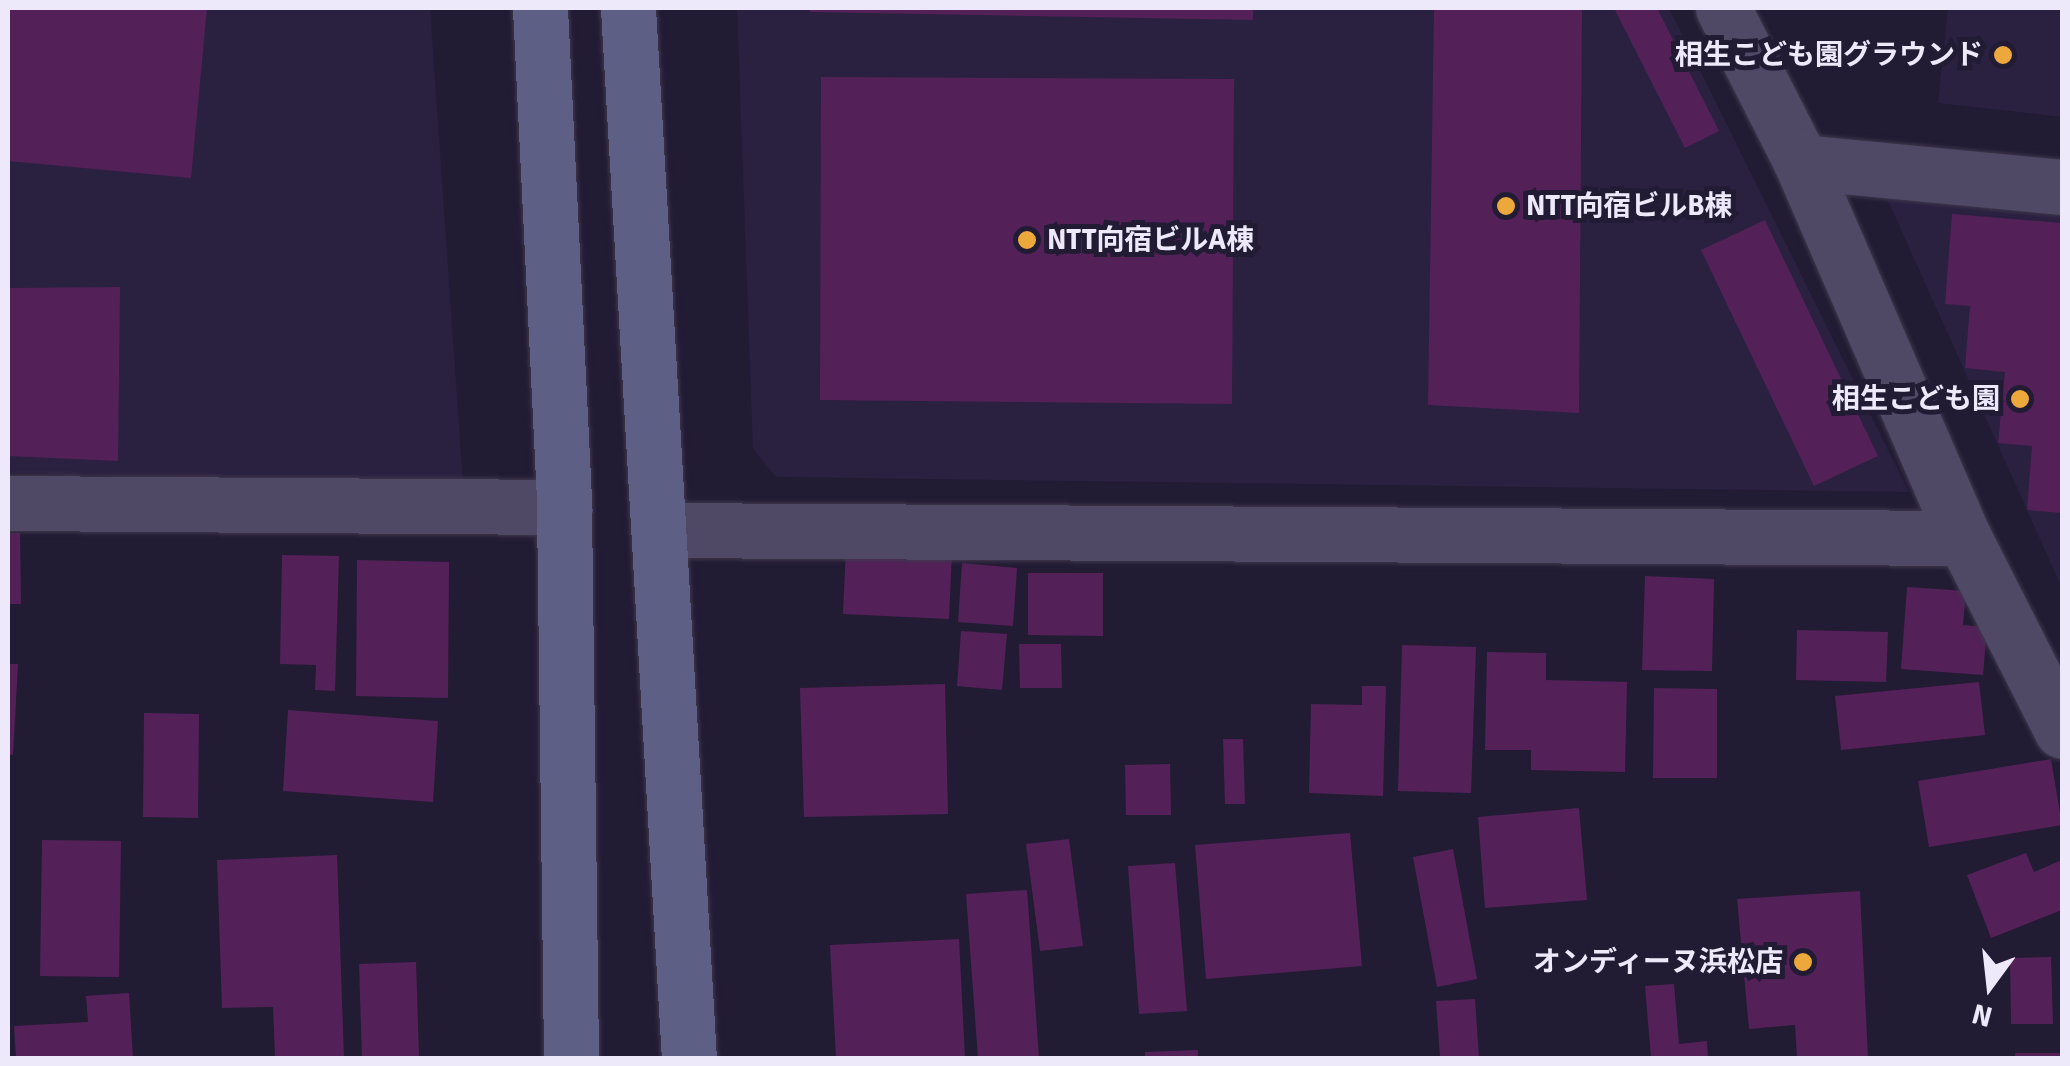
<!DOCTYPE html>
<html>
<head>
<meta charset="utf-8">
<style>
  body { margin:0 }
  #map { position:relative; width:2070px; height:1066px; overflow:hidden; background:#221b34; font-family:Signika,"Noto Sans JP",sans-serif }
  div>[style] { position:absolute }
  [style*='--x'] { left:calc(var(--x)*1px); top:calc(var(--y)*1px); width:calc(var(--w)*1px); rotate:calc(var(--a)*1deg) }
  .built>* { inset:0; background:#2a2040 }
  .building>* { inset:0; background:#532158 }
  .roads { filter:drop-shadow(0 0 2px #3e374c) drop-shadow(0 0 2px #3e374c) }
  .street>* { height:55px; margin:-27.5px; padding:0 27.5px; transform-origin:27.5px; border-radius:27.5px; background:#504966 }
  .secondary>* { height:55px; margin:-27.5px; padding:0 27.5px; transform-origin:27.5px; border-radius:27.5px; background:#5e5f85 }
  .dots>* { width:28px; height:28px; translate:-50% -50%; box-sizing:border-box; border:5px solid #221b34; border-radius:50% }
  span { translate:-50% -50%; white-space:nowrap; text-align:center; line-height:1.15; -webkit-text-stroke:10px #221b34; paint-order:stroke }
  .poi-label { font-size:28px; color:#ede9fb; font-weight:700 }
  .right { translate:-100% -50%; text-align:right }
  .left { translate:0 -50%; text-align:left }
  .frame { position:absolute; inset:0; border:10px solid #ede9fb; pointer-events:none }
  .north { position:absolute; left:1940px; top:936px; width:100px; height:100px; -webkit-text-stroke:8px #221b34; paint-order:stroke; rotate:195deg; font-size:28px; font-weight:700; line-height:40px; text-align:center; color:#ede9fb }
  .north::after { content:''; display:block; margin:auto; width:35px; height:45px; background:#ede9fb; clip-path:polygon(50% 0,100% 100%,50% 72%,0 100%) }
</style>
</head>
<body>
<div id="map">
  <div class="built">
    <div style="clip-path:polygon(8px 8px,430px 8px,463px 484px,8px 473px)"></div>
    <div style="clip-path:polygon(737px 8px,1669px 8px,1909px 492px,776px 477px,753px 449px)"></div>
    <div style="clip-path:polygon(1948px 8px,2062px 8px,2062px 117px,1938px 103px)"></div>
    <div style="clip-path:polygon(1885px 194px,2062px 210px,2062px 588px)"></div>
  </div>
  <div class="building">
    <div style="clip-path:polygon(8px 8px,207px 8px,191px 178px,8px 161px)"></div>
    <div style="clip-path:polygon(810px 8px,1253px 8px,1253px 20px,810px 12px)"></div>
    <div style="clip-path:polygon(1434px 8px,1582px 8px,1579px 413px,1428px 405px)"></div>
    <div style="clip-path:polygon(1614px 8px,1657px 8px,1719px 131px,1685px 148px)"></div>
    <div style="clip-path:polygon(821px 77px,1234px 79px,1232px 404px,820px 400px)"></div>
    <div style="clip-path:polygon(1952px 214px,2062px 223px,2062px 513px,2027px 510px,2032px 446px,1998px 443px,2005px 372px,1965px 368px,1970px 306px,1945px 304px)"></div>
    <div style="clip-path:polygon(1765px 220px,1878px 456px,1814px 486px,1701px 250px)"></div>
    <div style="clip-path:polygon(120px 287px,118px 461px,8px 456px,8px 288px)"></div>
    <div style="clip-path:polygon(8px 533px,20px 533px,21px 604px,8px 604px)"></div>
    <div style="clip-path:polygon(846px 547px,952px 552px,949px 619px,843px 614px)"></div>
    <div style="clip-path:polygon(282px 555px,339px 556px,335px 691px,315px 690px,316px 665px,280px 664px)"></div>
    <div style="clip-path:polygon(357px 560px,449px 562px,448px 698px,356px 696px)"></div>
    <div style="clip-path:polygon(962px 563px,1017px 568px,1013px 626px,958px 622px)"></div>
    <div style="clip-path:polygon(1028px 573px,1103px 573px,1103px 636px,1028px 635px)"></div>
    <div style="clip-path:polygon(1645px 576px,1714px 579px,1712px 671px,1642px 670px)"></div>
    <div style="clip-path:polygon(1907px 587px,1966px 591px,1963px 625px,1987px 627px,1983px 675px,1901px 669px)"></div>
    <div style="clip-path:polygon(1797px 630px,1888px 632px,1886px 682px,1796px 680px)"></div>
    <div style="clip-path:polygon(961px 631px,1007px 634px,1002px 690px,957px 686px)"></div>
    <div style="clip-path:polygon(1019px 644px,1061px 644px,1062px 688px,1020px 688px)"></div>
    <div style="clip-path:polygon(1402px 645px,1476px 647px,1471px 793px,1398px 791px)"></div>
    <div style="clip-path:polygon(1487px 652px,1546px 653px,1546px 680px,1627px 682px,1625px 772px,1531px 770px,1531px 750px,1485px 750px)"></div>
    <div style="clip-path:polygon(8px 664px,18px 664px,13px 755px,8px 754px)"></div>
    <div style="clip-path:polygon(1979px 682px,1985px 735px,1841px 750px,1835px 696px)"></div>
    <div style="clip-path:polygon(945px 684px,948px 814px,804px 817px,800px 688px)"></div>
    <div style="clip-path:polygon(1362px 686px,1386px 686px,1383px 796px,1309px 793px,1311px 704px,1362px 705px)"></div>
    <div style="clip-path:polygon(1654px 688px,1717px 689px,1717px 778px,1653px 778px)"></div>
    <div style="clip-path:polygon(288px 710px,438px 721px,433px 802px,283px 791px)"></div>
    <div style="clip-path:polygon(144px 713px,199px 714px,198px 818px,143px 817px)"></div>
    <div style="clip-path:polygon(1223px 739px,1243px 739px,1245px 804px,1225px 804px)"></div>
    <div style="clip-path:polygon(2051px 759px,2062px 825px,1929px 847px,1918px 781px)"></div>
    <div style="clip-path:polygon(1170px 764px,1171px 815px,1126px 815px,1125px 765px)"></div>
    <div style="clip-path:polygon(1579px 808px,1587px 900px,1485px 908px,1478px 817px)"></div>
    <div style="clip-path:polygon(1350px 833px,1362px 966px,1206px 979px,1195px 845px)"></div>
    <div style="clip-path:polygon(1069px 839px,1083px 946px,1040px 951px,1026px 844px)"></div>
    <div style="clip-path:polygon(42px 840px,121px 841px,119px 977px,40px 976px)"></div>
    <div style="clip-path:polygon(1453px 849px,1477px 979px,1437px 987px,1413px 857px)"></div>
    <div style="clip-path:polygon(2026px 853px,2034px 872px,2062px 860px,2062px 910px,1991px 938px,1967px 875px)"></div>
    <div style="clip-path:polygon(337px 855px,344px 1058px,275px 1058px,273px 1007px,222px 1008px,217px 860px)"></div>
    <div style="clip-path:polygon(1175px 863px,1187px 1011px,1139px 1014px,1128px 866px)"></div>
    <div style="clip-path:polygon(1027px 890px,1039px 1058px,978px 1058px,966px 894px)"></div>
    <div style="clip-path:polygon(1860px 891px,1868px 1058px,1797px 1058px,1795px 1025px,1749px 1029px,1737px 899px)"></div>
    <div style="clip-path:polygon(959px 939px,965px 1058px,836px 1058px,830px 945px)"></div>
    <div style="clip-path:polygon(2051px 957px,2053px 1024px,2011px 1024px,2010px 958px)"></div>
    <div style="clip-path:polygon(416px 962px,419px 1058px,362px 1058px,359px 964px)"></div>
    <div style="clip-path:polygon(1674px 984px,1679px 1044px,1707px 1041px,1708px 1058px,1651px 1058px,1645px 986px)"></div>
    <div style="clip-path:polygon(129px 993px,133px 1058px,16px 1058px,14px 1026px,88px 1022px,86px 996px)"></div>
    <div style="clip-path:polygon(1475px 999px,1479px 1058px,1440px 1058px,1436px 1001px)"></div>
    <div style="clip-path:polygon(1198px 1050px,1198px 1058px,1145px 1058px,1145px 1052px)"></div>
    <div style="clip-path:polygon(2015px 1053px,2062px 1053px,2062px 1058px,2015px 1058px)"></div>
  </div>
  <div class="roads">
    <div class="street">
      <div style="--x:1723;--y:8;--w:173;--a:63.1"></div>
      <div style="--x:1801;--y:162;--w:410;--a:66.6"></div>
      <div style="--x:1964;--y:538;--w:216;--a:63.1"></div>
      <div style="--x:1801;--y:162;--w:262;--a:5.5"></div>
      <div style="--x:8;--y:503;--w:556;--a:0.41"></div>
      <div style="--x:659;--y:530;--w:1305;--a:0.35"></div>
    </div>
    <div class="secondary">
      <div style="--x:540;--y:8;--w:500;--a:87.2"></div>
      <div style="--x:564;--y:507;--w:551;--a:89.27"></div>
      <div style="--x:628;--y:8;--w:1052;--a:86.68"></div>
    </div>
  </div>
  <div class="dots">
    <div style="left:2003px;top:55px;background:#eda83b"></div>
    <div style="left:1506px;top:206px;background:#eda83b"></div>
    <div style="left:1027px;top:240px;background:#eda83b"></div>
    <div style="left:2020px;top:399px;background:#eda83b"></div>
    <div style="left:1803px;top:962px;background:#eda83b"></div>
  </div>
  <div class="poi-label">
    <span class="right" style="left:1983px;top:55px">相生こども園グラウンド</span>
    <span class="left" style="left:1526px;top:206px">NTT向宿ビルB棟</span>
    <span class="left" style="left:1047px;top:240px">NTT向宿ビルA棟</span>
    <span class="right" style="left:2000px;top:399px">相生こども園</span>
    <span class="right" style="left:1783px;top:962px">オンディーヌ浜松店</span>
  </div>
  <div class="frame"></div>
  <div class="north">N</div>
</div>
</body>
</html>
